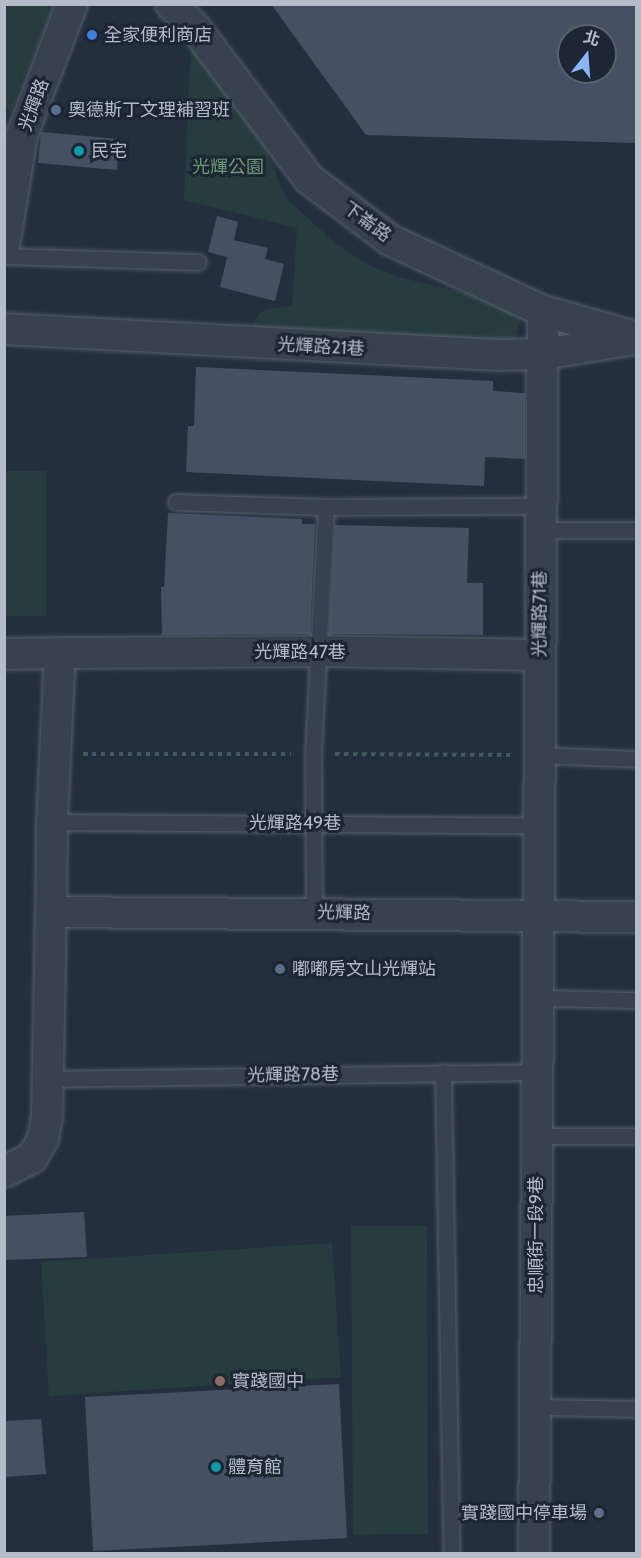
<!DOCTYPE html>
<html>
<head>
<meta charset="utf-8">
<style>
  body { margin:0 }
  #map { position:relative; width:641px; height:1558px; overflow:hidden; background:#242f3e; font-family:Cabin,"Noto Sans TC",sans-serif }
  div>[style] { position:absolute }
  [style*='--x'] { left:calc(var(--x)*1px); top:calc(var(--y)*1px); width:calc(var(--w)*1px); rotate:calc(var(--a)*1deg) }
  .green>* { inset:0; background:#263c3f }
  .building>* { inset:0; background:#455162 }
  .path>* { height:4px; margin-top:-2px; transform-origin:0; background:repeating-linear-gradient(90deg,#44595c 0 4.5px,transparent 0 9px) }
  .roads { filter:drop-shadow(0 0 2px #565f6c) drop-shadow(0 0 2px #565f6c) }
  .lane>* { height:15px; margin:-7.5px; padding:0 7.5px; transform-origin:7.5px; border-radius:7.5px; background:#38414e }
  .street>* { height:30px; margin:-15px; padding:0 15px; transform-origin:15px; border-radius:15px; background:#38414e }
  .dots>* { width:16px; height:16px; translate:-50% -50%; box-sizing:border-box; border:3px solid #1d2633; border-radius:50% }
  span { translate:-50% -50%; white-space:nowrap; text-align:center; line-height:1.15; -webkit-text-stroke:6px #1d2633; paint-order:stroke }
  .poi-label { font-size:18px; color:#b4bcc9 }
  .left { translate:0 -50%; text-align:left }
  .right { translate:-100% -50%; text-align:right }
  .street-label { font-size:18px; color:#b4bcc9 }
  .park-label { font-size:18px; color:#6b9a76 }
  .frame { position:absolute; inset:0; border:6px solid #b4bcc9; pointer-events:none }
  .north { position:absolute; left:557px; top:24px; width:60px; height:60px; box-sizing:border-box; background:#1d2633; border:2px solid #59626f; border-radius:50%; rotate:17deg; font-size:16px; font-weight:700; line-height:24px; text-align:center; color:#b4bcc9 }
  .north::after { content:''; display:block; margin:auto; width:21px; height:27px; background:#8ab4f8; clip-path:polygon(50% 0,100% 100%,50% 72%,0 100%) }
</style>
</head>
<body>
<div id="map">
  <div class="green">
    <div style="clip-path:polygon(4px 5px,54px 5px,11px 112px,5px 109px)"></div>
    <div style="clip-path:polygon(191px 37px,260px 135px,286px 198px,336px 244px,370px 266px,402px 278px,513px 304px,521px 313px,521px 318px,516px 337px,512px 341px,251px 328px,259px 314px,267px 309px,292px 306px,297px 228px,184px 200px)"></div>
    <div style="clip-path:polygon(5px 471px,46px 471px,46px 616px,5px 616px)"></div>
    <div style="clip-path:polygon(351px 1226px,427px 1226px,428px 1534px,353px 1535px)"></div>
    <div style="clip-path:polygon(332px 1243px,341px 1377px,49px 1396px,41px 1262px)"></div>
  </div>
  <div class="building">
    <div style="clip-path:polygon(evenodd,271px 4px,636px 4px,636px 143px,366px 135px,271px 4px,569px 36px,605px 36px,605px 72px,569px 72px,569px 36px)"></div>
    <div style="clip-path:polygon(41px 132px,119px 139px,117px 170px,38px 163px)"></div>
    <div style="clip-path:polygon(217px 216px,238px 222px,234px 240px,268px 248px,265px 259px,284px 264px,275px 301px,220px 287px,227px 257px,208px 252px)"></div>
    <div style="clip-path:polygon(196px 367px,493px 381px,493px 391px,525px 393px,525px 459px,485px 457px,484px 486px,186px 472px,188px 426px,194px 426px)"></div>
    <div style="clip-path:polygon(168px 513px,302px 519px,302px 524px,315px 524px,310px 634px,162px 635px,161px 587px,164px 587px)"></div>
    <div style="clip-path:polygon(335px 525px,469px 528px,467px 583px,483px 583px,483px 635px,329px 634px)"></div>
    <div style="clip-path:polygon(84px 1212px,87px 1257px,4px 1260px,4px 1216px)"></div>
    <div style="clip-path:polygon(339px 1384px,347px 1538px,93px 1551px,85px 1397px)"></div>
    <div style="clip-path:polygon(41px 1419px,46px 1474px,4px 1477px,4px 1421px)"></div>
  </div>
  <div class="path">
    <div style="--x:83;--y:754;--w:208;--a:0"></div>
    <div style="--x:335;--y:754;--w:178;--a:0.3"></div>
  </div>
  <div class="roads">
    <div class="lane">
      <div style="--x:4;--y:256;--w:194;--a:1.8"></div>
      <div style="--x:176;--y:502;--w:150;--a:1.9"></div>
      <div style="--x:326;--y:507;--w:215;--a:-0.3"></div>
      <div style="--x:541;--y:530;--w:95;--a:0"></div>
      <div style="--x:540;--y:755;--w:96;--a:2.4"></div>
      <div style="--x:52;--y:822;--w:487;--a:0.4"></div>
      <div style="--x:314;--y:912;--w:158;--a:-90.4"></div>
      <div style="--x:313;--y:754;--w:247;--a:-87"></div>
      <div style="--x:538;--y:998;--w:98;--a:1.2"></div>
      <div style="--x:443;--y:1072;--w:482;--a:89"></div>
      <div style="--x:49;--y:1079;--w:488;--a:-0.8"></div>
      <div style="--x:537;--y:1136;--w:99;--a:0"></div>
      <div style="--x:535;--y:1407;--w:101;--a:1.1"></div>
    </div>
    <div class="street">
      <div style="--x:171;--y:4;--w:35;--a:45"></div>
      <div style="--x:196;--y:29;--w:188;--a:53"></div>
      <div style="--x:309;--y:179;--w:101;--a:37"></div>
      <div style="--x:390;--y:240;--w:169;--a:24.9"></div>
      <div style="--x:543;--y:311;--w:92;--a:15.7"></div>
      <div style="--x:4;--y:246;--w:112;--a:-80.8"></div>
      <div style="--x:22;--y:135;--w:140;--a:-69.1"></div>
      <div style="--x:4;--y:329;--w:495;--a:3"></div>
      <div style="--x:498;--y:355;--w:45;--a:-1.3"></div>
      <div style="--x:543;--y:354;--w:94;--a:-9.2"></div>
      <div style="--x:60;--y:653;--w:256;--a:-0.4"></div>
      <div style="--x:316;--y:651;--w:224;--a:1"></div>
      <div style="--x:4;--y:654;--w:56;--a:-1"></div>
      <div style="--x:60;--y:653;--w:169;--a:92.7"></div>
      <div style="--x:52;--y:822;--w:90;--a:90.6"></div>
      <div style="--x:51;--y:912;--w:585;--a:0.49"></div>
      <div style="--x:4;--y:1172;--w:31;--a:-27"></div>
      <div style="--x:32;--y:1158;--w:22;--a:-60"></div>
      <div style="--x:43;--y:1139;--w:22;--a:-80"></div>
      <div style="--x:47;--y:1117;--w:205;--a:-88.9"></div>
      <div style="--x:534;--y:1554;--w:1243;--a:-89.59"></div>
    </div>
  </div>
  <div class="dots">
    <div style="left:92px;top:35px;background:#3f7fe0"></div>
    <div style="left:56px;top:110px;background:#5c6f8a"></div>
    <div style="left:79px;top:151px;background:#0f9aa8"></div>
    <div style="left:280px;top:969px;background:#5c6f8a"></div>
    <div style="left:220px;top:1381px;background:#8d6e63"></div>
    <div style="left:216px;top:1467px;background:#0f9aa8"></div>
    <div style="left:599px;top:1513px;background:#5c6f8a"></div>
  </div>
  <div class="poi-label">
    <span class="left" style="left:104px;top:35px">全家便利商店</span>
    <span class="left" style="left:68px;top:110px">奧德斯丁文理補習班</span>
    <span class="left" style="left:91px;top:151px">民宅</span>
    <span class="left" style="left:292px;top:969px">嘟嘟房文山光輝站</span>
    <span class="left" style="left:232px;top:1381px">實踐國中</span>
    <span class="left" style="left:228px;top:1467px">體育館</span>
    <span class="right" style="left:587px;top:1513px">實踐國中停車場</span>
  </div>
  <div class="street-label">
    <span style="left:34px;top:105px;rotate:-70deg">光輝路</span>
    <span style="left:367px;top:222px;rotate:36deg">下崙路</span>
    <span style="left:321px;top:347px;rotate:3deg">光輝路21巷</span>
    <span style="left:540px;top:614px;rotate:-90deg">光輝路71巷</span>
    <span style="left:300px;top:652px">光輝路47巷</span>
    <span style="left:295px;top:823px">光輝路49巷</span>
    <span style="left:344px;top:913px;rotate:1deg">光輝路</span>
    <span style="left:293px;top:1075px;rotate:-1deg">光輝路78巷</span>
    <span style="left:536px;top:1235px;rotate:-90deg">忠順街一段9巷</span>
  </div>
  <div class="park-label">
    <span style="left:228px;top:167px">光輝公園</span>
  </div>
  <div class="frame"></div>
  <div class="north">北</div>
</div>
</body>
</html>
